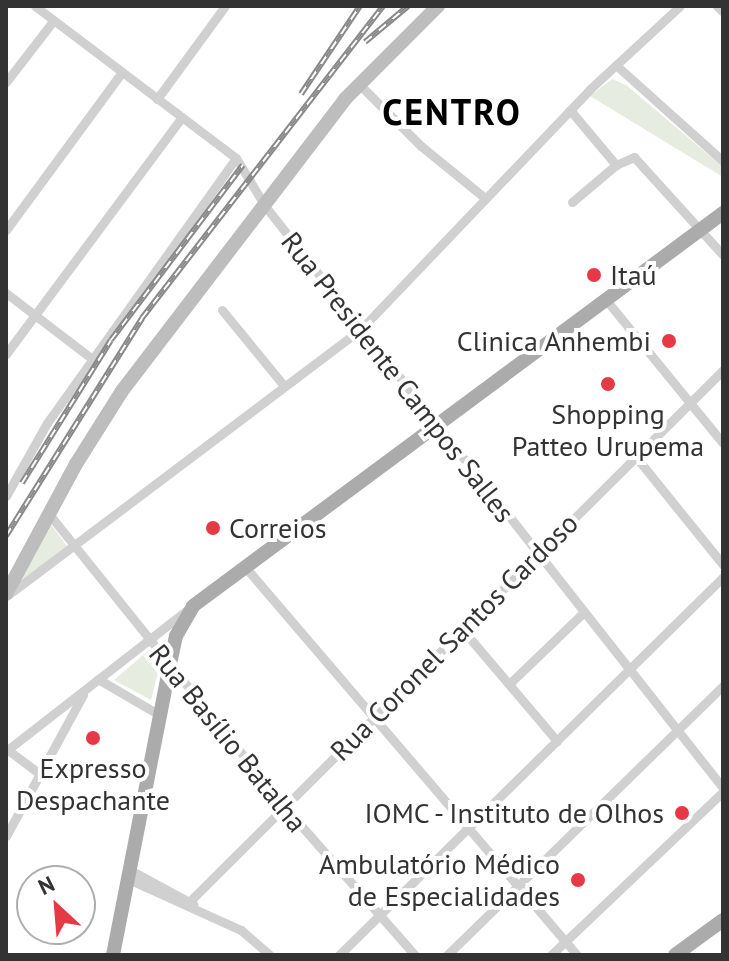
<!DOCTYPE html>
<html>
<head>
<meta charset="utf-8">
<style>
  body { margin:0 }
  #map { position:relative; width:729px; height:961px; overflow:hidden; background:#fff; font-family:"PT Sans",sans-serif }
  div>[style] { position:absolute }
  [style*='--x'] { left:calc(var(--x)*1px); top:calc(var(--y)*1px); width:calc(var(--w)*1px); rotate:calc(var(--a)*1deg) }
  .green>* { inset:0; background:#e6ecdf }
  .street>* { height:9px; margin:-4.5px; padding:0 4.5px; transform-origin:4.5px; border-radius:4.5px; background:#d0d0d0 }
  .secondary>* { height:14px; margin:-7px; padding:0 7px; transform-origin:7px; border-radius:7px; background:#bdbdbd }
  .primary>* { height:14px; margin:-7px; padding:0 7px; transform-origin:7px; border-radius:7px; background:#ababab }
  .rail>* { height:6px; margin-top:-3px; transform-origin:0; background:repeating-linear-gradient(90deg,#fff 0 9px,#888 0 18px); box-sizing:border-box; border-block:2px solid #888 }
  .dots>* { width:22px; height:22px; translate:-50% -50%; box-sizing:border-box; border:4px solid #fff; border-radius:50% }
  span { translate:-50% -50%; white-space:nowrap; text-align:center; line-height:1.15; -webkit-text-stroke:8px #fff; paint-order:stroke }
  .poi-label { font-size:28px; color:#333 }
  .left { translate:0 -50%; text-align:left }
  .right { translate:-100% -50%; text-align:right }
  .street-label { font-size:28px; color:#333 }
  .district-label { font-size:36px; color:#000; font-weight:700; letter-spacing:2px }
  .frame { position:absolute; inset:0; border:8px solid #333; pointer-events:none }
  .north { position:absolute; left:16px; top:865px; width:80px; height:80px; box-sizing:border-box; background:#fff; border:2px solid #adadad; border-radius:50%; rotate:334deg; font-size:22px; font-weight:700; line-height:32px; text-align:center; color:#333 }
  .north::after { content:''; display:block; margin:auto; width:28px; height:36px; background:#e63946; clip-path:polygon(50% 0,100% 100%,50% 72%,0 100%) }
</style>
</head>
<body>
<div id="map">
  <div class="green">
    <div style="clip-path:polygon(612px 79px,626px 85px,723px 167px,723px 177px,590px 96px)"></div>
    <div style="clip-path:polygon(50px 523px,69px 549px,20px 581px)"></div>
    <div style="clip-path:polygon(149px 650px,160px 664px,151px 700px,114px 680px)"></div>
  </div>
  <div class="street">
    <div style="--x:35;--y:6;--w:252;--a:37.1"></div>
    <div style="--x:236;--y:158;--w:56;--a:58.9"></div>
    <div style="--x:265;--y:206;--w:741;--a:51.8"></div>
    <div style="--x:717;--y:6;--w:8;--a:45"></div>
    <div style="--x:617;--y:66;--w:142;--a:41.9"></div>
    <div style="--x:6;--y:82;--w:78;--a:-52.3"></div>
    <div style="--x:359;--y:84;--w:88;--a:45"></div>
    <div style="--x:421;--y:146;--w:82;--a:39.1"></div>
    <div style="--x:157;--y:99;--w:115;--a:-53.8"></div>
    <div style="--x:570;--y:110;--w:72;--a:50.1"></div>
    <div style="--x:572;--y:202;--w:57;--a:-40.1"></div>
    <div style="--x:616;--y:165;--w:20;--a:-24"></div>
    <div style="--x:634;--y:157;--w:132;--a:47.8"></div>
    <div style="--x:6;--y:230;--w:196;--a:-53.7"></div>
    <div style="--x:6;--y:293;--w:107;--a:37.4"></div>
    <div style="--x:607;--y:301;--w:183;--a:50.8"></div>
    <div style="--x:222;--y:310;--w:99;--a:50.7"></div>
    <div style="--x:6;--y:354;--w:295;--a:-53.4"></div>
    <div style="--x:636;--y:457;--w:139;--a:51.1"></div>
    <div style="--x:6;--y:496;--w:84;--a:-60.7"></div>
    <div style="--x:47;--y:423;--w:325;--a:-54.5"></div>
    <div style="--x:49;--y:514;--w:373;--a:51.2"></div>
    <div style="--x:283;--y:805;--w:200;--a:48.7"></div>
    <div style="--x:246;--y:568;--w:509;--a:49.46"></div>
    <div style="--x:8;--y:595;--w:442;--a:-37"></div>
    <div style="--x:361;--y:329;--w:332;--a:-46.3"></div>
    <div style="--x:590;--y:89;--w:122;--a:-42.7"></div>
    <div style="--x:462;--y:629;--w:147;--a:49.7"></div>
    <div style="--x:98;--y:679;--w:73;--a:30.4"></div>
    <div style="--x:509;--y:684;--w:101;--a:-43.8"></div>
    <div style="--x:8;--y:750;--w:39;--a:37"></div>
    <div style="--x:6;--y:751;--w:229;--a:-37.9"></div>
    <div style="--x:6;--y:836;--w:161;--a:-61.4"></div>
    <div style="--x:130;--y:870;--w:72;--a:28.4"></div>
    <div style="--x:128;--y:879;--w:124;--a:24.3"></div>
    <div style="--x:241;--y:930;--w:38;--a:41"></div>
    <div style="--x:186;--y:905;--w:758;--a:-44.89"></div>
    <div style="--x:339;--y:955;--w:539;--a:-44.55"></div>
    <div style="--x:447;--y:955;--w:385;--a:-44.3"></div>
    <div style="--x:551;--y:955;--w:237;--a:-43.5"></div>
  </div>
  <div class="secondary">
    <div style="--x:6;--y:594;--w:148;--a:-61.7"></div>
    <div style="--x:76;--y:464;--w:86;--a:-57.8"></div>
    <div style="--x:122;--y:391;--w:367;--a:-52.6"></div>
    <div style="--x:345;--y:99;--w:132;--a:-45"></div>
  </div>
  <div class="primary">
    <div style="--x:113;--y:955;--w:297;--a:-78.9"></div>
    <div style="--x:170;--y:664;--w:29;--a:-78"></div>
    <div style="--x:176;--y:636;--w:34;--a:-60"></div>
    <div style="--x:193;--y:606;--w:660;--a:-36.56"></div>
    <div style="--x:675;--y:955;--w:59;--a:-36.1"></div>
  </div>
  <div class="rail">
    <div style="--x:365;--y:42;--w:56;--a:-39.9"></div>
    <div style="--x:301;--y:94;--w:106;--a:-56.2"></div>
    <div style="--x:22;--y:483;--w:168;--a:-58.1"></div>
    <div style="--x:111;--y:340;--w:219;--a:-53"></div>
    <div style="--x:6;--y:536;--w:257;--a:-58"></div>
    <div style="--x:142;--y:318;--w:394;--a:-52.3"></div>
  </div>
  <div class="dots">
    <div style="left:594px;top:275px;background:#e63946"></div>
    <div style="left:669px;top:341px;background:#e63946"></div>
    <div style="left:608px;top:384px;background:#e63946"></div>
    <div style="left:213px;top:528px;background:#e63946"></div>
    <div style="left:93px;top:738px;background:#e63946"></div>
    <div style="left:682px;top:813px;background:#e63946"></div>
    <div style="left:578px;top:880px;background:#e63946"></div>
  </div>
  <div class="poi-label">
    <span class="left" style="left:610px;top:275px">Itaú</span>
    <span class="right" style="left:651px;top:341px">Clinica Anhembi</span>
    <span style="left:608px;top:430px">Shopping<br>Patteo Urupema</span>
    <span class="left" style="left:229px;top:528px">Correios</span>
    <span style="left:93px;top:784px">Expresso<br>Despachante</span>
    <span class="right" style="left:664px;top:813px">IOMC - Instituto de Olhos</span>
    <span class="right" style="left:560px;top:880px">Ambulatório Médico<br>de Especialidades</span>
  </div>
  <div class="street-label">
    <span style="left:398px;top:377px;rotate:52deg">Rua Presidente Campos Salles</span>
    <span style="left:454px;top:637px;rotate:-45deg">Rua Coronel Santos Cardoso</span>
    <span style="left:228px;top:738px;rotate:51deg">Rua Basílio Batalha</span>
  </div>
  <div class="district-label">
    <span style="left:452px;top:112px">CENTRO</span>
  </div>
  <div class="frame"></div>
  <div class="north">N</div>
</div>
</body>
</html>
